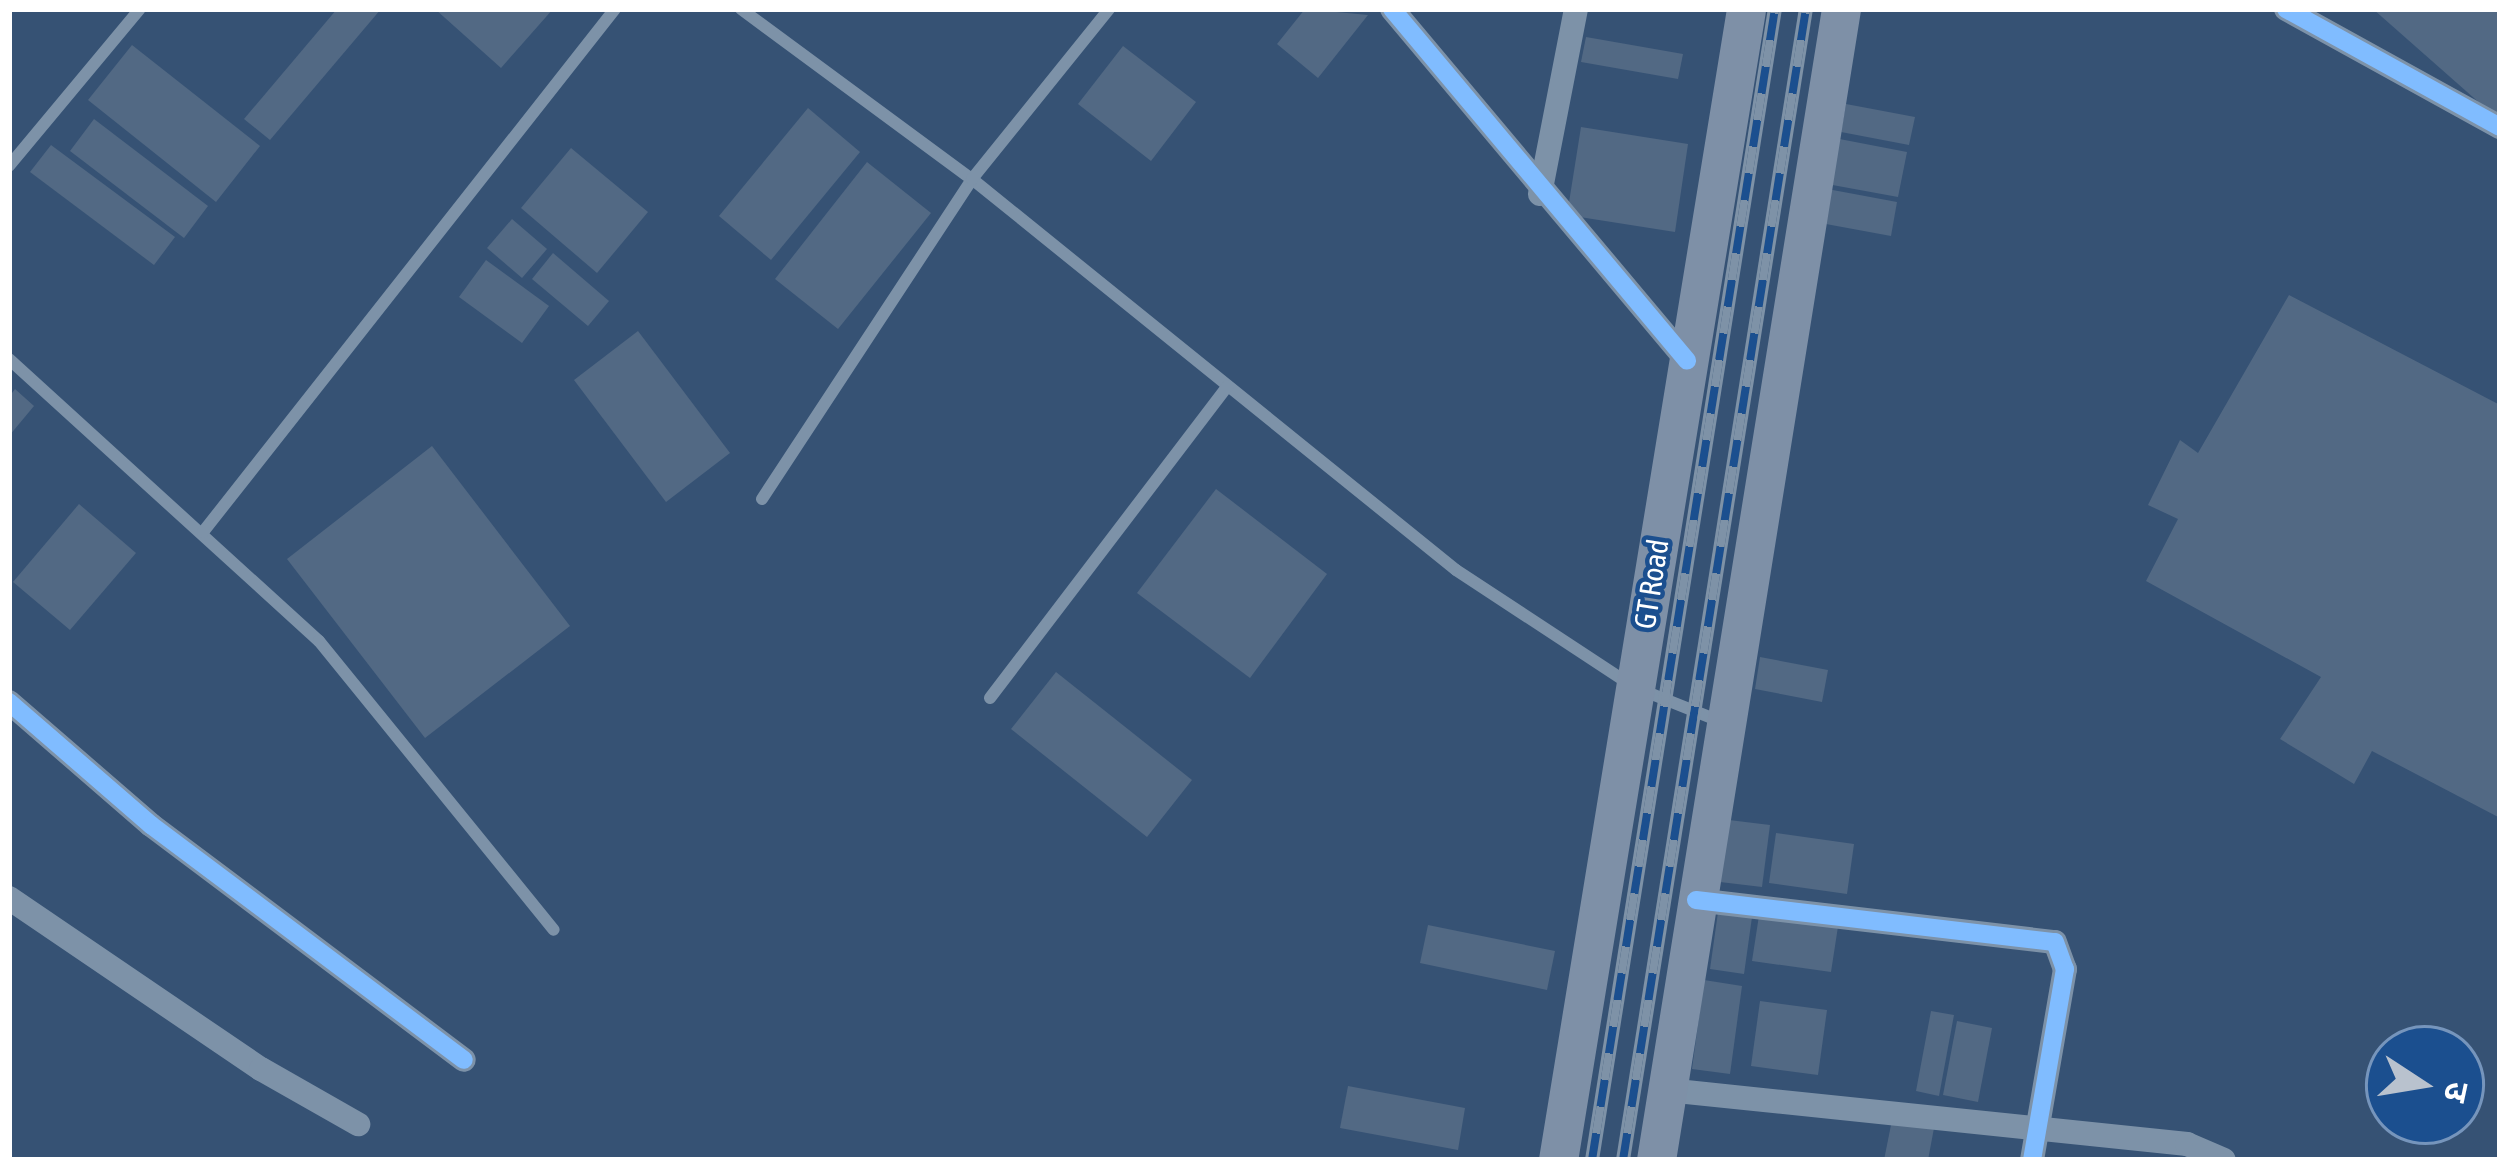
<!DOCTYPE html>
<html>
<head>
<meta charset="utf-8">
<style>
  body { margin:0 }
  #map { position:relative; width:2509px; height:1169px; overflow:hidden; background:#365274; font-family:"Asap Condensed","Noto Sans Devanagari",sans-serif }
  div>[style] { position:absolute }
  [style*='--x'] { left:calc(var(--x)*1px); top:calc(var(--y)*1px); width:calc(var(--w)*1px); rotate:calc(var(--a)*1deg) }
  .building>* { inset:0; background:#526984 }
  .service>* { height:12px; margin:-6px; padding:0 6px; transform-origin:6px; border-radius:6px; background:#7d92a8 }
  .minor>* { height:24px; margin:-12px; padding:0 12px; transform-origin:12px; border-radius:12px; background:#7d92a8 }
  .trunk>* { height:39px; margin:-19.5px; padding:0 19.5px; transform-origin:19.5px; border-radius:19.5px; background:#7e90a7 }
  .rail>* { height:14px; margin-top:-7px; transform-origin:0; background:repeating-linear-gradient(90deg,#1b4f8f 0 27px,#7e92a7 0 54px); box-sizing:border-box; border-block:3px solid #7e92a7 }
  .cycleway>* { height:18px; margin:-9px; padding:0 9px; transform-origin:9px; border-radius:9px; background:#80bcff }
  span { translate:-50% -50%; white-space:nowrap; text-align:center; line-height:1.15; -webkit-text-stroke:9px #1b4f8f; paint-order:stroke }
  .street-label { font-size:30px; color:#fff }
  .frame { position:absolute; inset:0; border:12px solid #fff; pointer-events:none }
  .north { position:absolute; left:2365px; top:1025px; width:120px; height:120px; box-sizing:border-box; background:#1b4f8f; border:3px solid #7695bc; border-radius:50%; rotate:102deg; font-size:33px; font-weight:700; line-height:48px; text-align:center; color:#fff }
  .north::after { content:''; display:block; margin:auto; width:42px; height:54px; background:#b9c2ce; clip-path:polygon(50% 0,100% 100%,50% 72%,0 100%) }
</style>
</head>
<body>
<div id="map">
  <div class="building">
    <div style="clip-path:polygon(337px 9px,381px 9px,270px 140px,244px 119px)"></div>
    <div style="clip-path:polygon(435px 9px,553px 9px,501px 68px)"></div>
    <div style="clip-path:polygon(1305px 9px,1368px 15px,1318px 78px,1277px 44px)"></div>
    <div style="clip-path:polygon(2373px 9px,2500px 9px,2500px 121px)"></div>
    <div style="clip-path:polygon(1586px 37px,1683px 54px,1678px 79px,1581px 62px)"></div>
    <div style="clip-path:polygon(132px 45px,260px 146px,216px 202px,88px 100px)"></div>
    <div style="clip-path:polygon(1123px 46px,1196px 102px,1151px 161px,1078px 104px)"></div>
    <div style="clip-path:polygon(1846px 104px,1915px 117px,1909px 145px,1841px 132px)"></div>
    <div style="clip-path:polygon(808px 108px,860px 152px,771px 260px,719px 216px)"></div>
    <div style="clip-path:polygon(94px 119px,208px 206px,184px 238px,70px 151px)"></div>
    <div style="clip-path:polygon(1581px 127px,1688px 144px,1675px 232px,1567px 215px)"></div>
    <div style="clip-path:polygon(1824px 136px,1907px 152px,1898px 197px,1816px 182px)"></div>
    <div style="clip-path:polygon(51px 145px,175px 237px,154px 265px,30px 172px)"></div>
    <div style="clip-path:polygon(571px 148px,648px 212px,597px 273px,521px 208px)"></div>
    <div style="clip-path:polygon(867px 162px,931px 213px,838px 329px,775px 279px)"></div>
    <div style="clip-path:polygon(1822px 188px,1897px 202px,1891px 236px,1815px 222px)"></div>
    <div style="clip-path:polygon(512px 219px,547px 249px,522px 278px,487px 248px)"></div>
    <div style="clip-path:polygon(553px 253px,609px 301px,588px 326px,532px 279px)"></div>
    <div style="clip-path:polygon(486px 260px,549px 306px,522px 343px,459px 297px)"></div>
    <div style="clip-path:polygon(2289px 295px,2500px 405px,2500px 818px,2372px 751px,2354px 784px,2280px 739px,2321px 677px,2146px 581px,2178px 519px,2148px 505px,2180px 440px,2198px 453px)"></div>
    <div style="clip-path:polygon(638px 331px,730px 453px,666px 502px,574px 380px)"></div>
    <div style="clip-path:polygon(15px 389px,34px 406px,9px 436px,9px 397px)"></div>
    <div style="clip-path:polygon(432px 446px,570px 626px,425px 738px,287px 559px)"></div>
    <div style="clip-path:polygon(1216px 489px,1327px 574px,1250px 678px,1137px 593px)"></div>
    <div style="clip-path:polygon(79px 504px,136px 553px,70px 630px,13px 582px)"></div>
    <div style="clip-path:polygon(1760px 657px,1828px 670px,1822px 702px,1755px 689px)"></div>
    <div style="clip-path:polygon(1056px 672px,1192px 780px,1147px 837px,1011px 729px)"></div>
    <div style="clip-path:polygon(1729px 820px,1770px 825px,1762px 887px,1720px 882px)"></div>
    <div style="clip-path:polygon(1776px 833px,1854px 844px,1847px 894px,1769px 883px)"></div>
    <div style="clip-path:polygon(1719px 905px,1753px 910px,1744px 974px,1710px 969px)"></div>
    <div style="clip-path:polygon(1760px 909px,1839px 920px,1831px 972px,1752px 961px)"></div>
    <div style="clip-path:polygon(1428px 925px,1555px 951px,1547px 990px,1420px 963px)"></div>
    <div style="clip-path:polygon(1704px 980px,1742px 986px,1730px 1074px,1692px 1069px)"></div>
    <div style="clip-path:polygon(1760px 1001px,1827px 1010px,1818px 1075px,1751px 1066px)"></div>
    <div style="clip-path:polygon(1931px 1011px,1954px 1015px,1939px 1096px,1916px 1091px)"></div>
    <div style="clip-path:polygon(1957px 1021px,1992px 1028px,1978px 1102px,1943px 1095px)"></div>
    <div style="clip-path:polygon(1348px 1086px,1465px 1108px,1458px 1150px,1340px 1128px)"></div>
    <div style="clip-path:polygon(1892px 1120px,1934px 1128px,1928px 1160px,1884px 1160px)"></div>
  </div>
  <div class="service">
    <div style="--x:741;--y:9;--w:287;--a:36.4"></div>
    <div style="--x:972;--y:179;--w:622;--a:38.93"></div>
    <div style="--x:1456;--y:570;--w:213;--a:33.3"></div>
    <div style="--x:1634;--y:687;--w:95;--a:21.7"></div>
    <div style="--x:9;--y:166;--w:204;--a:-50.2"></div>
    <div style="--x:9;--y:359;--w:419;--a:42.3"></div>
    <div style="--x:319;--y:641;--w:372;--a:50.9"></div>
    <div style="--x:762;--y:499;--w:383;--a:-56.7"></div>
    <div style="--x:972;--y:179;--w:218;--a:-51.1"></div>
    <div style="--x:203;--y:532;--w:666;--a:-51.77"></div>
    <div style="--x:990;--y:698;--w:392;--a:-52.7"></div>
  </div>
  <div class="minor">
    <div style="--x:1392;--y:9;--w:459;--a:50"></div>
    <div style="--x:2286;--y:9;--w:244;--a:28.9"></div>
    <div style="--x:1540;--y:194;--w:188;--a:-79"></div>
    <div style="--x:9;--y:702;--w:188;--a:40.9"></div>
    <div style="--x:151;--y:825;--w:391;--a:36.9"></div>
    <div style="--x:9;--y:898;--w:305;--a:34.2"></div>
    <div style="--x:261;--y:1069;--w:112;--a:29.6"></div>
    <div style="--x:1696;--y:900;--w:361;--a:6.7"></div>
    <div style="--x:2055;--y:942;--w:29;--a:70"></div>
    <div style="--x:2065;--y:969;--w:194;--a:99.8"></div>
    <div style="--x:1667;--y:1090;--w:523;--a:5.93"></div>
    <div style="--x:2187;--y:1144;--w:40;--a:23.4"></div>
  </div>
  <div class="trunk">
    <div style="--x:1558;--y:1160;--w:1166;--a:-80.72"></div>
    <div style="--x:1656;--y:1160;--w:1166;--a:-80.87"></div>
  </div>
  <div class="rail">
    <div style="--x:1592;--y:1160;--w:1165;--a:-80.97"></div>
    <div style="--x:1623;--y:1160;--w:1165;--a:-80.97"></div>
  </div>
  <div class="cycleway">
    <div style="--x:1392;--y:9;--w:459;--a:50"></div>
    <div style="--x:2286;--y:9;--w:244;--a:28.9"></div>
    <div style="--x:9;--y:702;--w:188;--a:40.9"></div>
    <div style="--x:151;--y:825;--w:391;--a:36.9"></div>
    <div style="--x:1696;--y:900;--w:361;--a:6.7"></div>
    <div style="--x:2055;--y:942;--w:29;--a:70"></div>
    <div style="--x:2065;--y:969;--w:194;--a:99.8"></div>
  </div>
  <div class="street-label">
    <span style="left:1651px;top:584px;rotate:-81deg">GT Road</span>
  </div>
  <div class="frame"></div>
  <div class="north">उ</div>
</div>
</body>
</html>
